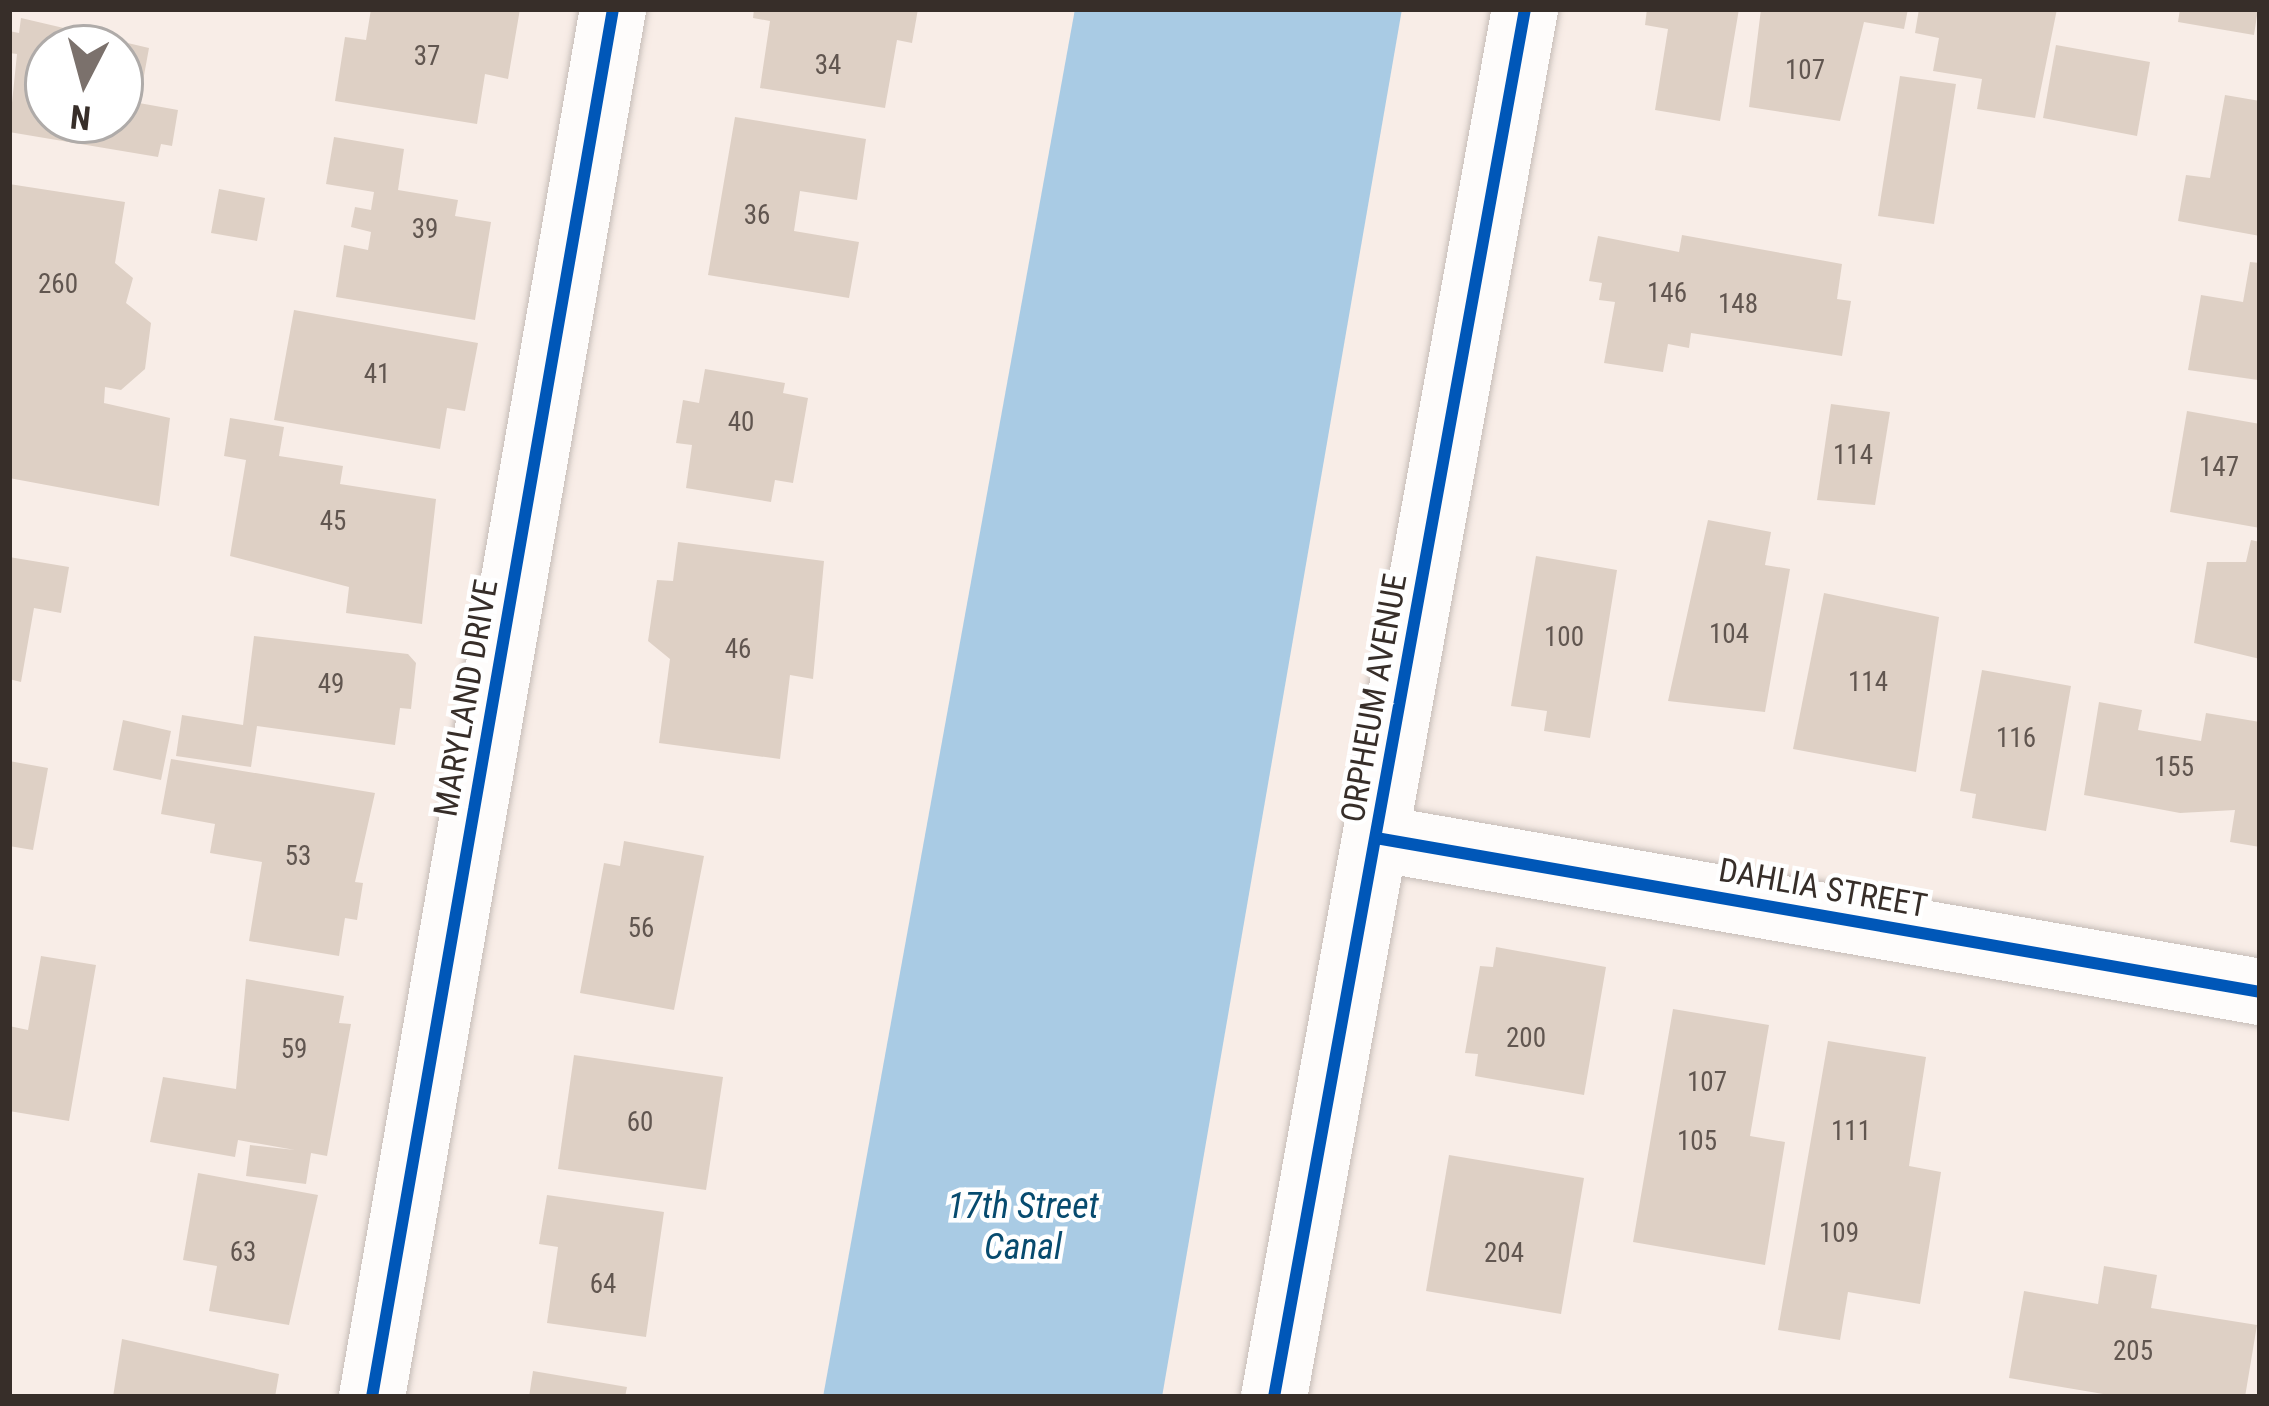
<!DOCTYPE html>
<html>
<head>
<meta charset="utf-8">
<style>
  body { margin:0 }
  #map { position:relative; width:2269px; height:1406px; overflow:hidden; background:#f8ede7; font-family:"Roboto Condensed",sans-serif }
  div>[style] { position:absolute }
  [style*='--x'] { left:calc(var(--x)*1px); top:calc(var(--y)*1px); width:calc(var(--w)*1px); rotate:calc(var(--a)*1deg) }
  .water>* { inset:0; background:#a9cbe4 }
  .building>* { inset:0; background:#ded0c5 }
  .roads { filter:drop-shadow(0 0 3px #c5bcb7) drop-shadow(0 0 3px #c5bcb7) }
  .minor>* { height:66px; margin:-33px; padding:0 33px; transform-origin:33px; border-radius:33px; background:#fefcfb }
  .cycleway>* { height:12px; margin:-6px; padding:0 6px; transform-origin:6px; border-radius:6px; background:#0057b8 }
  span { translate:-50% -50%; white-space:nowrap; text-align:center; line-height:1.15; -webkit-text-stroke:9px #fff; paint-order:stroke }
  .number-label { font-size:27px; color:#615650 }
  .number-label span { -webkit-text-stroke-width:0 }
  .street-label { font-size:33px; color:#372e29 }
  .water-label { font-size:36px; color:#074b6f; font-style:italic }
  .frame { position:absolute; inset:0; border:12px solid #372e29; pointer-events:none }
  .north { position:absolute; left:24px; top:24px; width:120px; height:120px; box-sizing:border-box; background:#fff; border:3px solid #afaba9; border-radius:50%; rotate:186deg; font-size:33px; font-weight:700; line-height:48px; text-align:center; color:#372e29 }
  .north::after { content:''; display:block; margin:auto; width:42px; height:54px; background:#7b716c; clip-path:polygon(50% 0,100% 100%,50% 72%,0 100%) }
</style>
</head>
<body>
<div id="map">
  <div class="water">
    <div style="clip-path:polygon(1075px 9px,1402px 9px,1162px 1397px,823px 1397px)"></div>
  </div>
  <div class="building">
    <div style="clip-path:polygon(371px 9px,520px 9px,508px 79px,485px 74px,477px 124px,335px 101px,345px 37px,366px 40px)"></div>
    <div style="clip-path:polygon(754px 9px,918px 9px,912px 43px,897px 40px,885px 108px,760px 88px,770px 21px,753px 18px)"></div>
    <div style="clip-path:polygon(1647px 9px,1739px 9px,1720px 121px,1655px 110px,1668px 29px,1645px 25px)"></div>
    <div style="clip-path:polygon(1761px 9px,1908px 9px,1904px 29px,1864px 22px,1840px 121px,1749px 107px)"></div>
    <div style="clip-path:polygon(1919px 9px,2057px 9px,2035px 118px,1977px 109px,1982px 79px,1933px 71px,1939px 38px,1915px 33px)"></div>
    <div style="clip-path:polygon(2180px 9px,2258px 9px,2254px 35px,2178px 22px)"></div>
    <div style="clip-path:polygon(evenodd,21px 18px,149px 48px,139px 103px,178px 110px,172px 146px,161px 144px,158px 157px,9px 132px,17px 54px,9px 53px,9px 31px,19px 33px,21px 18px,48px 48px,120px 48px,120px 120px,48px 120px,48px 48px)"></div>
    <div style="clip-path:polygon(2056px 45px,2150px 62px,2137px 136px,2043px 118px)"></div>
    <div style="clip-path:polygon(1900px 76px,1956px 84px,1934px 224px,1878px 216px)"></div>
    <div style="clip-path:polygon(2225px 95px,2260px 101px,2260px 236px,2178px 221px,2186px 175px,2210px 178px)"></div>
    <div style="clip-path:polygon(735px 117px,866px 139px,857px 200px,800px 191px,794px 231px,859px 242px,849px 298px,708px 275px)"></div>
    <div style="clip-path:polygon(334px 137px,404px 149px,398px 190px,458px 200px,455px 216px,491px 222px,475px 320px,336px 297px,344px 245px,368px 250px,371px 232px,351px 227px,355px 207px,371px 210px,374px 192px,326px 184px)"></div>
    <div style="clip-path:polygon(9px 184px,125px 202px,115px 263px,133px 278px,126px 303px,151px 323px,145px 369px,121px 390px,105px 387px,104px 403px,170px 418px,159px 506px,9px 478px)"></div>
    <div style="clip-path:polygon(219px 189px,265px 198px,257px 241px,211px 233px)"></div>
    <div style="clip-path:polygon(1682px 235px,1842px 264px,1837px 299px,1851px 301px,1842px 356px,1691px 333px,1689px 348px,1668px 344px,1663px 372px,1604px 363px,1615px 302px,1599px 300px,1602px 283px,1589px 281px,1598px 236px,1679px 252px)"></div>
    <div style="clip-path:polygon(2250px 262px,2260px 263px,2258px 380px,2188px 370px,2201px 295px,2243px 302px)"></div>
    <div style="clip-path:polygon(294px 310px,478px 343px,465px 411px,447px 408px,440px 449px,274px 420px)"></div>
    <div style="clip-path:polygon(705px 369px,785px 383px,783px 393px,808px 398px,793px 483px,775px 480px,771px 502px,686px 488px,692px 445px,676px 443px,683px 400px,699px 403px)"></div>
    <div style="clip-path:polygon(1831px 404px,1890px 412px,1875px 505px,1817px 500px)"></div>
    <div style="clip-path:polygon(2187px 411px,2260px 424px,2260px 528px,2170px 512px)"></div>
    <div style="clip-path:polygon(230px 418px,284px 427px,279px 456px,343px 466px,340px 484px,436px 499px,422px 624px,346px 613px,349px 587px,230px 556px,246px 460px,224px 456px)"></div>
    <div style="clip-path:polygon(1708px 520px,1771px 532px,1765px 565px,1790px 569px,1765px 712px,1668px 701px)"></div>
    <div style="clip-path:polygon(2251px 540px,2260px 542px,2260px 659px,2194px 643px,2207px 562px,2246px 562px)"></div>
    <div style="clip-path:polygon(678px 542px,824px 561px,813px 679px,790px 675px,780px 759px,659px 743px,670px 659px,648px 641px,657px 580px,673px 581px)"></div>
    <div style="clip-path:polygon(1536px 556px,1617px 570px,1590px 738px,1544px 731px,1547px 711px,1511px 706px)"></div>
    <div style="clip-path:polygon(9px 557px,69px 567px,61px 613px,34px 608px,21px 682px,9px 679px)"></div>
    <div style="clip-path:polygon(1824px 593px,1939px 617px,1916px 772px,1793px 749px)"></div>
    <div style="clip-path:polygon(254px 636px,408px 654px,416px 663px,411px 709px,400px 708px,395px 745px,257px 726px,251px 767px,176px 756px,182px 715px,243px 725px)"></div>
    <div style="clip-path:polygon(1982px 670px,2071px 686px,2046px 831px,1972px 818px,1976px 794px,1960px 791px)"></div>
    <div style="clip-path:polygon(2099px 702px,2142px 710px,2138px 730px,2201px 741px,2206px 713px,2260px 722px,2260px 847px,2230px 842px,2235px 810px,2180px 813px,2084px 795px)"></div>
    <div style="clip-path:polygon(123px 720px,171px 731px,161px 780px,113px 770px)"></div>
    <div style="clip-path:polygon(171px 759px,375px 793px,355px 882px,363px 883px,357px 920px,345px 918px,339px 956px,249px 941px,262px 862px,210px 853px,215px 824px,161px 814px)"></div>
    <div style="clip-path:polygon(9px 761px,48px 768px,33px 850px,9px 846px)"></div>
    <div style="clip-path:polygon(624px 841px,704px 856px,674px 1010px,580px 993px,604px 863px,620px 866px)"></div>
    <div style="clip-path:polygon(1496px 947px,1606px 967px,1584px 1095px,1475px 1076px,1478px 1054px,1465px 1053px,1480px 966px,1493px 967px)"></div>
    <div style="clip-path:polygon(41px 956px,96px 965px,69px 1121px,9px 1111px,9px 1026px,28px 1030px)"></div>
    <div style="clip-path:polygon(246px 979px,344px 996px,339px 1023px,351px 1024px,327px 1156px,311px 1153px,306px 1184px,246px 1176px,250px 1145px,295px 1150px,238px 1140px,235px 1157px,150px 1142px,163px 1077px,236px 1089px)"></div>
    <div style="clip-path:polygon(1673px 1009px,1769px 1025px,1750px 1136px,1785px 1142px,1765px 1265px,1633px 1242px)"></div>
    <div style="clip-path:polygon(1828px 1041px,1926px 1057px,1909px 1166px,1941px 1172px,1920px 1304px,1848px 1292px,1840px 1340px,1778px 1330px)"></div>
    <div style="clip-path:polygon(574px 1055px,723px 1077px,706px 1190px,558px 1169px)"></div>
    <div style="clip-path:polygon(1449px 1155px,1584px 1178px,1561px 1314px,1426px 1291px)"></div>
    <div style="clip-path:polygon(198px 1173px,318px 1195px,289px 1325px,209px 1311px,217px 1266px,183px 1260px)"></div>
    <div style="clip-path:polygon(547px 1195px,664px 1212px,646px 1337px,547px 1323px,558px 1247px,539px 1244px)"></div>
    <div style="clip-path:polygon(2104px 1266px,2157px 1275px,2151px 1308px,2257px 1325px,2245px 1397px,2121px 1397px,2009px 1378px,2024px 1291px,2098px 1304px)"></div>
    <div style="clip-path:polygon(122px 1339px,279px 1374px,275px 1397px,113px 1397px)"></div>
    <div style="clip-path:polygon(533px 1371px,627px 1387px,625px 1397px,529px 1397px)"></div>
  </div>
  <div class="roads">
    <div class="minor">
      <div style="--x:1376;--y:838;--w:897;--a:9.88"></div>
      <div style="--x:372;--y:1397;--w:1409;--a:-80.15"></div>
      <div style="--x:1274;--y:1397;--w:1411;--a:-79.75"></div>
    </div>
  </div>
  <div class="cycleway">
    <div style="--x:1376;--y:838;--w:897;--a:9.88"></div>
    <div style="--x:372;--y:1397;--w:1409;--a:-80.15"></div>
    <div style="--x:1274;--y:1397;--w:1411;--a:-79.75"></div>
  </div>
  <div class="number-label">
    <span style="left:427px;top:57px">37</span>
    <span style="left:828px;top:66px">34</span>
    <span style="left:1805px;top:71px">107</span>
    <span style="left:757px;top:216px">36</span>
    <span style="left:425px;top:230px">39</span>
    <span style="left:58px;top:285px">260</span>
    <span style="left:1667px;top:294px">146</span>
    <span style="left:1738px;top:305px">148</span>
    <span style="left:377px;top:375px">41</span>
    <span style="left:741px;top:423px">40</span>
    <span style="left:1853px;top:456px">114</span>
    <span style="left:2219px;top:468px">147</span>
    <span style="left:333px;top:522px">45</span>
    <span style="left:1729px;top:635px">104</span>
    <span style="left:1564px;top:638px">100</span>
    <span style="left:738px;top:650px">46</span>
    <span style="left:1868px;top:683px">114</span>
    <span style="left:331px;top:685px">49</span>
    <span style="left:2016px;top:739px">116</span>
    <span style="left:2174px;top:768px">155</span>
    <span style="left:298px;top:857px">53</span>
    <span style="left:641px;top:929px">56</span>
    <span style="left:1526px;top:1039px">200</span>
    <span style="left:294px;top:1050px">59</span>
    <span style="left:1707px;top:1083px">107</span>
    <span style="left:640px;top:1123px">60</span>
    <span style="left:1851px;top:1132px">111</span>
    <span style="left:1697px;top:1142px">105</span>
    <span style="left:1839px;top:1234px">109</span>
    <span style="left:243px;top:1253px">63</span>
    <span style="left:1504px;top:1254px">204</span>
    <span style="left:603px;top:1285px">64</span>
    <span style="left:2133px;top:1352px">205</span>
  </div>
  <div class="street-label">
    <span style="left:466px;top:698px;rotate:-80deg">MARYLAND DRIVE</span>
    <span style="left:1374px;top:698px;rotate:-80deg">ORPHEUM AVENUE</span>
    <span style="left:1823px;top:888px;rotate:10deg">DAHLIA STREET</span>
  </div>
  <div class="water-label">
    <span style="left:1023px;top:1227px">17th Street<br>Canal</span>
  </div>
  <div class="frame"></div>
  <div class="north">N</div>
</div>
</body>
</html>
